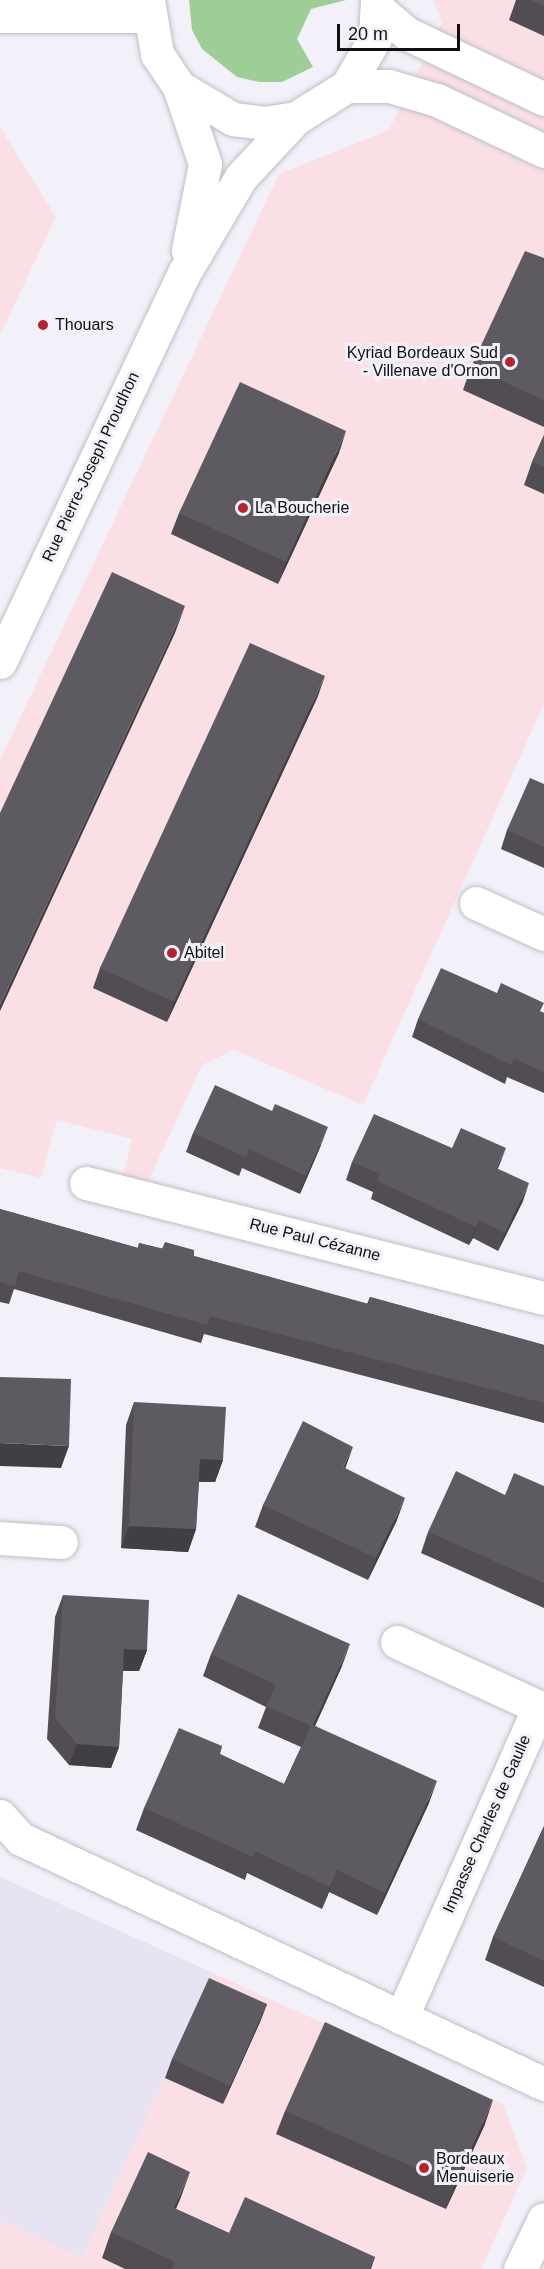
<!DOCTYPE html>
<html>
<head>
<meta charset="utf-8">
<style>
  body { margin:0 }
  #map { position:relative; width:544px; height:2269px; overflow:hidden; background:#f2f0f9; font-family:Arial,sans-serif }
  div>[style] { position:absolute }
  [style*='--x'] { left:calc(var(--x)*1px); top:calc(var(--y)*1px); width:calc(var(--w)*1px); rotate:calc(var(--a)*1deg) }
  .commercial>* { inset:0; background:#fae0e4 }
  .built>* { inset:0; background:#e7e3f2 }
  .green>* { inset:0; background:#9fcd96 }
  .roads { filter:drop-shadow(0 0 2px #bfbdc5) drop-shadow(0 0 2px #bfbdc5) }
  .minor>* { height:33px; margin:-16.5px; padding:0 16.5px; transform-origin:16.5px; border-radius:16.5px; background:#fff }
  .major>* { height:33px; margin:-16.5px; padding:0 16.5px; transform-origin:16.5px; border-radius:16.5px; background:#fff }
  .wall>* { inset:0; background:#514d53 }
  .shaded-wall>* { inset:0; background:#423f44 }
  .building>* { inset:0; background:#5e5a61 }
  .dots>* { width:16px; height:16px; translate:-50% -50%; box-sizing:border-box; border:3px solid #f2f0f9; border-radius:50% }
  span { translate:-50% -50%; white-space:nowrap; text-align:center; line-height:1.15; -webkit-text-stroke:6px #f2f0f9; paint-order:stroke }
  .poi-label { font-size:16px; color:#100f12 }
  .left { translate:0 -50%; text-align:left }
  .right { translate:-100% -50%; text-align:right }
  .street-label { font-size:16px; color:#100f12 }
  .scale { position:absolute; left:337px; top:24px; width:123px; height:27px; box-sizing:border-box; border:3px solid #100f12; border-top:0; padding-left:8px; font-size:18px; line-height:21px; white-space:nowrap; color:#100f12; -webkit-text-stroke:4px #f2f0f9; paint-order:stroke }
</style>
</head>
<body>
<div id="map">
  <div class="commercial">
    <div style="clip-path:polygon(433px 0,544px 0,544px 704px,363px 1105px,234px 1050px,202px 1065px,146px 1186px,122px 1179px,132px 1139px,57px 1120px,41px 1178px,0 1168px,0 760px,279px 174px,389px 130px,442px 22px)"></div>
    <div style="clip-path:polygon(0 127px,56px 217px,0 335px)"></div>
    <div style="clip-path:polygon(0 1877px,503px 2104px,527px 2168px,481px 2269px,0 2269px)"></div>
  </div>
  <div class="built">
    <div style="clip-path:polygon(0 1877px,213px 1973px,82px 2258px,0 2220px)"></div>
  </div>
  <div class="green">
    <div style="clip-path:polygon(189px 0,346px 0,311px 9px,297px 39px,313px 67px,282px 82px,260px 82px,237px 77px,202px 49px,192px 30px)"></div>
  </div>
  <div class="roads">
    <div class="minor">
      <div style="--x:379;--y:10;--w:38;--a:40"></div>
      <div style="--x:408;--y:34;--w:151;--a:25.5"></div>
      <div style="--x:0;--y:16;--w:147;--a:0"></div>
      <div style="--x:347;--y:86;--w:42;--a:0"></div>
      <div style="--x:389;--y:86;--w:50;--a:16.3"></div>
      <div style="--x:437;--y:100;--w:119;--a:25.5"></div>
      <div style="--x:179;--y:87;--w:81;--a:71.3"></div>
      <div style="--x:205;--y:164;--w:88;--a:101.2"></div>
      <div style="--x:0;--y:662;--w:430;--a:-64.7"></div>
      <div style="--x:184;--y:273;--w:112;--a:-59.3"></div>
      <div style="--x:241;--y:177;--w:81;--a:-47"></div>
      <div style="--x:476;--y:903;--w:75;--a:24.5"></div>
      <div style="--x:86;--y:1183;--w:472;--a:14.1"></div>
      <div style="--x:0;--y:1538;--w:61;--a:3.8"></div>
      <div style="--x:397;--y:1642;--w:156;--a:24.6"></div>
      <div style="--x:539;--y:1707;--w:340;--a:113.9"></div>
      <div style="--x:0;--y:1816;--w:31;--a:48"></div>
      <div style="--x:21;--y:1839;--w:578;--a:25.1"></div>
      <div style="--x:520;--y:2269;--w:55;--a:-64.4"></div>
    </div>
    <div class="major">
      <div style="--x:148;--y:0;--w:55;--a:80.5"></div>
      <div style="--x:157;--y:54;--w:40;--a:56"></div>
      <div style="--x:179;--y:87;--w:63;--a:30.7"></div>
      <div style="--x:233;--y:119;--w:32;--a:7"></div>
      <div style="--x:265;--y:123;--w:31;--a:-9"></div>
      <div style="--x:296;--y:118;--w:60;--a:-32.1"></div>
      <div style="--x:347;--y:86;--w:56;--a:-59.7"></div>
      <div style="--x:375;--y:38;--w:38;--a:-87"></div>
    </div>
  </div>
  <div class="wall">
    <div style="clip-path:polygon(516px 0,544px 0,544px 36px,509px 20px)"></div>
    <div style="clip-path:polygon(544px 258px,544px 427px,463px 390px,471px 367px)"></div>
    <div style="clip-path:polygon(544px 435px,544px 494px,524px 485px,532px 462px)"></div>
    <div style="clip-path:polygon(339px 453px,278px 584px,171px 534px,179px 513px)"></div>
    <div style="clip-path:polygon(318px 696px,167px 1022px,93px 988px,100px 968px)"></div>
    <div style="clip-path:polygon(544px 784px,544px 868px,501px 849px,507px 830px)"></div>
    <div style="clip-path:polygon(541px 1012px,544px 1013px,544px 1093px,507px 1077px,505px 1084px,412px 1037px,418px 1019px)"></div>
    <div style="clip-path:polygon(193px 1133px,321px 1145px,300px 1194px,242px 1168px,239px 1176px,186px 1152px)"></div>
    <div style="clip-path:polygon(352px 1162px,498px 1169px,523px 1201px,498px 1251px,473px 1238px,469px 1245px,371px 1199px,373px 1192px,346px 1180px)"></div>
    <div style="clip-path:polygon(0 1209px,138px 1248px,139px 1243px,194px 1256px,367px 1304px,370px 1297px,544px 1345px,544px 1423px,204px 1334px,201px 1343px,14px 1289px,9px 1304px,0 1302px)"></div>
    <div style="clip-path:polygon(134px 1402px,223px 1460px,215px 1482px,199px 1482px,196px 1529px,188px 1552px,121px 1548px,126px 1425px)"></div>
    <div style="clip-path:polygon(345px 1468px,397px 1520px,368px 1580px,255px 1527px,263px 1505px)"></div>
    <div style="clip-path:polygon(544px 1486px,544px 1608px,421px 1553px,428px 1532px,505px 1495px)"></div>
    <div style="clip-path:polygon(63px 1595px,147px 1650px,139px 1671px,123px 1671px,119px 1747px,111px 1768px,69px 1765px,47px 1739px,55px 1617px)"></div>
    <div style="clip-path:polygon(211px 1654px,342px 1666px,315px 1726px,429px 1803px,377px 1915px,329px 1892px,322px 1909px,247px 1873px,245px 1880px,136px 1830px,144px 1808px,222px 1746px,220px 1754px,284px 1784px,301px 1747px,258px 1728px,266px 1707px,203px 1676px)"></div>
    <div style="clip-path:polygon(544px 1826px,544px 1987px,485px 1960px,493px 1937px)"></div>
    <div style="clip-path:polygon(267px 2004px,260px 2022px,223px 2104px,165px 2078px,172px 2059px)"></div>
    <div style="clip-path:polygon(285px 2111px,485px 2124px,446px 2209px,276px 2134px)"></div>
    <div style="clip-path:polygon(181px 2197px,176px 2209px,229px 2233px,375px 2257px,371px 2269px,125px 2269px,102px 2258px,111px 2232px)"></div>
  </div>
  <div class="shaded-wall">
    <div style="clip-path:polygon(346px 431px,339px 453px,278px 584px,286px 562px)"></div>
    <div style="clip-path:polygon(185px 606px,175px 633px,0 1011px,0 1005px)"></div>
    <div style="clip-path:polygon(325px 676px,318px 696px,167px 1022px,174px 1002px)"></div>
    <div style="clip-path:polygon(328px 1127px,321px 1145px,300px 1194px,306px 1176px)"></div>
    <div style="clip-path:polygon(506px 1148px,499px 1166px,490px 1186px,496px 1168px)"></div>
    <div style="clip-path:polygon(529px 1183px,523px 1201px,498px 1251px,505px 1233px)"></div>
    <div style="clip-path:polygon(479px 1220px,473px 1238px,469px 1245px,476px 1227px)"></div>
    <div style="clip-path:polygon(0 1443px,69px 1446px,61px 1468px,0 1466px)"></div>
    <div style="clip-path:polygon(353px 1447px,345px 1469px,343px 1467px)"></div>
    <div style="clip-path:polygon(200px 1459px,223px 1460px,215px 1482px,192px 1481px)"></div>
    <div style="clip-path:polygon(405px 1498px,397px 1520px,368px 1580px,376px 1558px)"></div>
    <div style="clip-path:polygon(129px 1526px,196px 1529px,188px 1552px,121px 1548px)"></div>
    <div style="clip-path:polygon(350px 1644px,342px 1666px,305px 1748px,313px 1725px)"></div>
    <div style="clip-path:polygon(124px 1649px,147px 1650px,139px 1671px,117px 1670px)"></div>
    <div style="clip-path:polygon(77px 1744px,119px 1747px,111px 1768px,69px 1765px)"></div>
    <div style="clip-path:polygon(437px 1781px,429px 1803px,377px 1915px,385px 1893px)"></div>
    <div style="clip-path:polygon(337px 1870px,329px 1892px,322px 1909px,330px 1887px)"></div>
    <div style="clip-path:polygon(267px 2004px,260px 2022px,223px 2104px,230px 2086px)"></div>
    <div style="clip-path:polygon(493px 2100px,485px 2124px,446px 2209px,455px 2185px)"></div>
    <div style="clip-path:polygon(190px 2172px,181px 2197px,164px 2233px,174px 2208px)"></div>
  </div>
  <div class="building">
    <div style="clip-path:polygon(531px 0,544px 0,544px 6px)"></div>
    <div style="clip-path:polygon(525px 251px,544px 258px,544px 400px,471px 367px)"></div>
    <div style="clip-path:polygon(240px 382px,346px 431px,286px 562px,179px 513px)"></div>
    <div style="clip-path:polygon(544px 435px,544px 467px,532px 462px)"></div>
    <div style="clip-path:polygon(112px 572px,185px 606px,0 1005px,0 813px)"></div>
    <div style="clip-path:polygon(250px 643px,325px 676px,174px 1002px,100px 968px)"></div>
    <div style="clip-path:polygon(530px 778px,544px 784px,544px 847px,507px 830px)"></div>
    <div style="clip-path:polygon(441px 968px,497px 993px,501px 983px,544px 1003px,540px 1011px,544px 1013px,544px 1072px,514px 1059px,511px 1065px,418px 1019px)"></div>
    <div style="clip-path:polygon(215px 1085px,272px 1111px,275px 1104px,328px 1127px,306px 1176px,249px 1149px,246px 1157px,193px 1133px)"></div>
    <div style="clip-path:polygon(374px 1114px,452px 1148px,461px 1128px,506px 1148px,496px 1168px,529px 1183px,505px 1233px,479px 1220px,476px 1227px,377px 1181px,380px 1174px,352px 1162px)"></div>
    <div style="clip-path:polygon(0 1209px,138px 1248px,139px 1243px,162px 1249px,165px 1242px,194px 1250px,194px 1256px,369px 1304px,370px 1297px,544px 1345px,544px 1403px,210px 1316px,207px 1325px,19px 1271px,15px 1286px,0 1282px)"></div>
    <div style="clip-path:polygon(0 1377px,71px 1379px,69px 1446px,0 1443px)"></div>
    <div style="clip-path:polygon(134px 1402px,226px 1407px,223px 1460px,200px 1459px,196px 1529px,129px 1526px)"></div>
    <div style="clip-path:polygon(303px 1421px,353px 1447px,343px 1467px,405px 1498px,376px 1558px,263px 1505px)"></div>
    <div style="clip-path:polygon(456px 1471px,505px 1495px,514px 1473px,544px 1486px,544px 1583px,428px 1532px)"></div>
    <div style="clip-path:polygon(238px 1594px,350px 1644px,313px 1725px,437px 1781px,385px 1893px,337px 1870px,330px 1887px,255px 1851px,253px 1857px,144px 1808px,179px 1728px,222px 1746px,219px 1754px,284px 1784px,311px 1726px,266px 1706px,276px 1685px,211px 1654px)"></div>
    <div style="clip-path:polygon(63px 1595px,149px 1600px,147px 1650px,124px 1649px,119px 1747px,77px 1744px,55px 1718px)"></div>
    <div style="clip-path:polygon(544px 1826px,544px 1961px,493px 1937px)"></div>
    <div style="clip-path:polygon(209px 1978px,267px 2004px,230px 2086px,172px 2059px)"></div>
    <div style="clip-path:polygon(325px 2022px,493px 2100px,455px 2185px,285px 2111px)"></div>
    <div style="clip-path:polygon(148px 2152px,190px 2172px,174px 2208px,229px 2233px,245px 2197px,375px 2257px,369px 2269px,172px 2269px,175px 2262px,111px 2232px)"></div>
  </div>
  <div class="dots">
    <div style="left:43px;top:325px;background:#b5242d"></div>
    <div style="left:510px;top:362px;background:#b5242d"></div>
    <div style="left:243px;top:508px;background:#b5242d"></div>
    <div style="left:172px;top:953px;background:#b5242d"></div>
    <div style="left:424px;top:2168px;background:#b5242d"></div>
  </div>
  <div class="poi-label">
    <span class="left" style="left:55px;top:325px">Thouars</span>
    <span class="right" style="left:498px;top:362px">Kyriad Bordeaux Sud<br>- Villenave d'Ornon</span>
    <span class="left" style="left:255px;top:508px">La Boucherie</span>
    <span class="left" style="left:184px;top:953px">Abitel</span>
    <span class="left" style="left:436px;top:2168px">Bordeaux<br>Menuiserie</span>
  </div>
  <div class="street-label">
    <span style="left:91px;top:467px;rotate:-65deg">Rue Pierre-Joseph Proudhon</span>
    <span style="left:315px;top:1240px;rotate:14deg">Rue Paul Cézanne</span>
    <span style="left:487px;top:1824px;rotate:-66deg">Impasse Charles de Gaulle</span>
  </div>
  <div class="scale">20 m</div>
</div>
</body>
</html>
